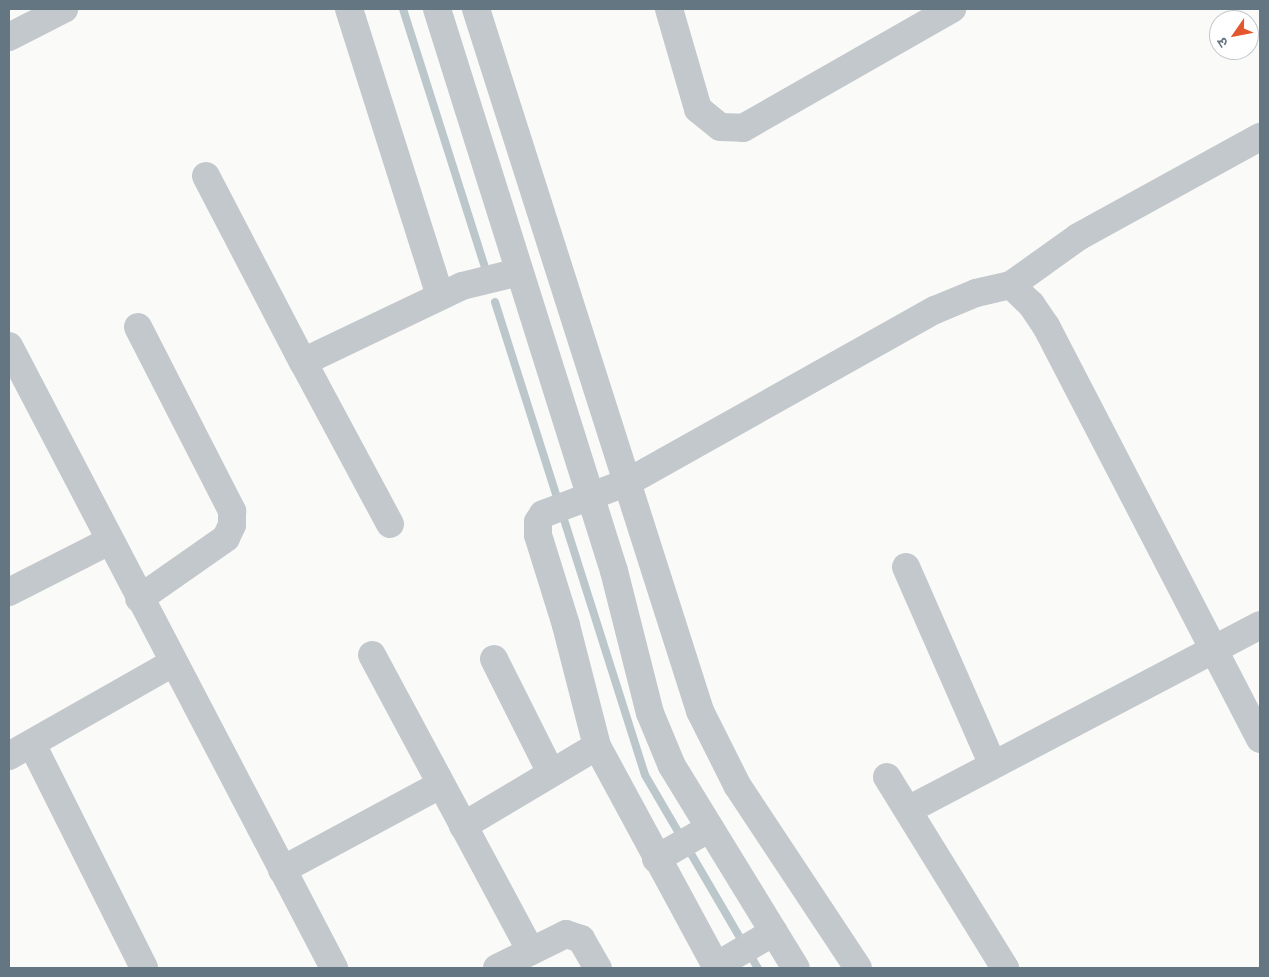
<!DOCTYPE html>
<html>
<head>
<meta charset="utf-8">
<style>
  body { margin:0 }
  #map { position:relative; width:1269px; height:977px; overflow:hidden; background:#fafaf8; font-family:"Asap Condensed","Noto Sans Devanagari",sans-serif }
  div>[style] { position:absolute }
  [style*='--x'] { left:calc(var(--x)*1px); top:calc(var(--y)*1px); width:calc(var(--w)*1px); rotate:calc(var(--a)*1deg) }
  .stream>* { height:8px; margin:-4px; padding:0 4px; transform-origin:4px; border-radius:4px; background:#bbc7cb }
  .minor>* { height:28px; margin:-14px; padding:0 14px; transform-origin:14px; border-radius:14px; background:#c3c8cc }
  span { translate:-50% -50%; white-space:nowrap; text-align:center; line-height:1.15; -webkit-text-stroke:5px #fff; paint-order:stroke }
  .frame { position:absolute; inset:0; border:10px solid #657683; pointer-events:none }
  .north { position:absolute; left:1209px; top:10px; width:50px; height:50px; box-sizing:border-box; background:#fff; border:1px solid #c1c8cd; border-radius:50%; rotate:237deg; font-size:14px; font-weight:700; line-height:20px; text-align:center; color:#657683 }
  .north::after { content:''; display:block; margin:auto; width:18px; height:22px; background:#e4572e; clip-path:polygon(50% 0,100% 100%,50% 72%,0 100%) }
</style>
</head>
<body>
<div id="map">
  <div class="stream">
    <div style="--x:403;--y:9;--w:269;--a:72.4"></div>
    <div style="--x:495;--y:302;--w:496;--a:72.4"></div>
    <div style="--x:645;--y:775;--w:224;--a:59.7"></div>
  </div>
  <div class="minor">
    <div style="--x:349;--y:9;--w:301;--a:72.4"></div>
    <div style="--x:437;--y:9;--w:589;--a:72.52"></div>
    <div style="--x:614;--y:571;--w:146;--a:75.8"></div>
    <div style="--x:650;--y:713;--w:57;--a:67.5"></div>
    <div style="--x:672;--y:766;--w:237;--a:58.5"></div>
    <div style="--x:476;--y:9;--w:737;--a:72.3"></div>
    <div style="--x:700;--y:711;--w:83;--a:63.4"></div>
    <div style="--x:737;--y:785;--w:219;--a:56.5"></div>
    <div style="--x:669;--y:9;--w:104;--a:73.8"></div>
    <div style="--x:698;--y:109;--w:28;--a:39"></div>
    <div style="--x:720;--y:127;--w:23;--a:2"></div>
    <div style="--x:743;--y:128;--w:241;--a:-29.7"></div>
    <div style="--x:9;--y:37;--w:62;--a:-27"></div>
    <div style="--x:206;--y:176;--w:210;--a:62.5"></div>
    <div style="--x:1011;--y:285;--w:28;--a:44"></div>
    <div style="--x:1031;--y:304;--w:27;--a:56"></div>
    <div style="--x:1046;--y:326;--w:465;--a:62.6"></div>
    <div style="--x:138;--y:327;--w:207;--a:62.9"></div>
    <div style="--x:232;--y:511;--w:14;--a:90"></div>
    <div style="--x:232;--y:525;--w:14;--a:115"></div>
    <div style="--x:226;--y:538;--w:106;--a:145"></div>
    <div style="--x:9;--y:346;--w:702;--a:62.41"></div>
    <div style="--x:390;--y:524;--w:184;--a:-118.2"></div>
    <div style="--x:303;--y:362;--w:176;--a:-25.5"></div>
    <div style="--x:462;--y:286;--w:59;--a:-13.8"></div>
    <div style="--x:906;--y:567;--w:216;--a:66.3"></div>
    <div style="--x:9;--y:592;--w:112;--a:-27"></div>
    <div style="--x:372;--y:655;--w:336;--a:61.8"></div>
    <div style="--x:494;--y:659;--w:127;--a:63.4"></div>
    <div style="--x:33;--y:746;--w:248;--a:63.4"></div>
    <div style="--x:9;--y:756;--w:189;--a:-29.6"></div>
    <div style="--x:887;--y:777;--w:225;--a:58.3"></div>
    <div style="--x:908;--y:810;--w:398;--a:-27.7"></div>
    <div style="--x:463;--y:826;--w:156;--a:-30.8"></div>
    <div style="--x:656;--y:859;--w:62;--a:-29.9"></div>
    <div style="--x:282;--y:870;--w:179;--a:-28.3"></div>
    <div style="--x:716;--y:966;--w:67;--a:-30.4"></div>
    <div style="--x:497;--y:968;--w:77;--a:-26.2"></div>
    <div style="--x:566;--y:934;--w:16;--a:18"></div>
    <div style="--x:581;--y:939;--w:34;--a:60"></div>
    <div style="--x:717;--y:968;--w:252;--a:-118.4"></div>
    <div style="--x:597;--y:746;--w:125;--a:-104.4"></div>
    <div style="--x:566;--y:625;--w:94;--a:-107.3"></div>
    <div style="--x:538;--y:535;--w:13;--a:-90"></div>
    <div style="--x:538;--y:522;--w:9;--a:-58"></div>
    <div style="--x:543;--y:514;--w:91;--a:-20.6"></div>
    <div style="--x:628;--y:482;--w:352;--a:-29.3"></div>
    <div style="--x:935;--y:310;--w:44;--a:-22.5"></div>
    <div style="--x:976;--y:293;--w:36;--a:-13"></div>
    <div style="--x:1011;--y:285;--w:82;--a:-35.6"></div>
    <div style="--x:1078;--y:237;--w:208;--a:-28.8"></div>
  </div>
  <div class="frame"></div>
  <div class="north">उ</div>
</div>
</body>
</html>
